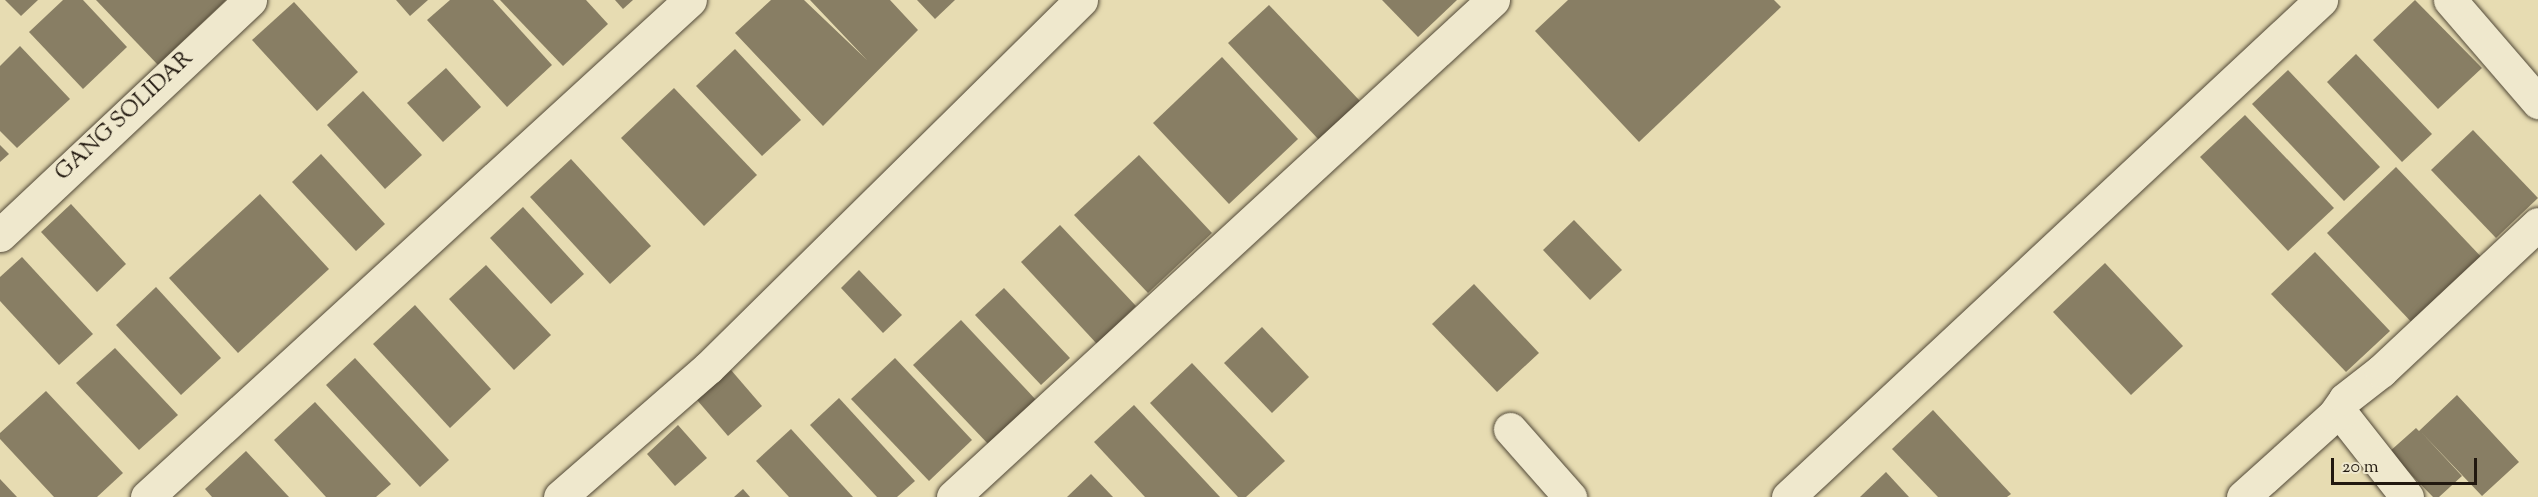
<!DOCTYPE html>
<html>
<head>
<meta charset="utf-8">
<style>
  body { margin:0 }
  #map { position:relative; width:2538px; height:497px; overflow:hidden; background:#e7dcb2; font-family:"Sorts Mill Goudy",serif }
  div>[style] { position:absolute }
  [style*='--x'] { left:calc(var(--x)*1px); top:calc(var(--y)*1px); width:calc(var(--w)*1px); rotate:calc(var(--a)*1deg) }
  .building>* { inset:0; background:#887e64 }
  .roads { filter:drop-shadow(0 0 2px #524938) drop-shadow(0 0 2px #524938) }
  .minor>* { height:33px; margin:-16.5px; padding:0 16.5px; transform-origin:16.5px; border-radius:16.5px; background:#efe8cd }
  span { translate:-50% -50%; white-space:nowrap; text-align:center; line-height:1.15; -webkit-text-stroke:6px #efe8cd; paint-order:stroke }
  .street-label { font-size:22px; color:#21180f }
  .scale { position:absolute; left:2331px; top:458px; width:146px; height:27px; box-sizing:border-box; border:3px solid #21180f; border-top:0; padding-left:8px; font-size:18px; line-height:21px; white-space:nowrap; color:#21180f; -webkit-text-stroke:4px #efe8cd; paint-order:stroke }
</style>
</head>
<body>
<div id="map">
  <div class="building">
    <div style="clip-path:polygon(5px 0,38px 0,21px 16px)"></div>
    <div style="clip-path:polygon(63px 0,83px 0,127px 47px,83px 89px,29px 32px)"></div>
    <div style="clip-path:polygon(96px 0,226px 0,158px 65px)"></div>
    <div style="clip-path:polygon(396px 0,428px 0,410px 16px)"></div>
    <div style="clip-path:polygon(450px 0,493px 0,552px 65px,507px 107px,427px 20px)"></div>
    <div style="clip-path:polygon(500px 0,586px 0,608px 24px,563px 66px)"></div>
    <div style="clip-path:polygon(615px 0,633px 0,623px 9px)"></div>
    <div style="clip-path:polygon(771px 0,804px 0,867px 60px,810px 0,890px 0,918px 30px,823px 126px,735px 33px)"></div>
    <div style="clip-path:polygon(917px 0,955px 0,935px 19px)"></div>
    <div style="clip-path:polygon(1382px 0,1457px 0,1418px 37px)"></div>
    <div style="clip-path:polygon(1568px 0,1774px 0,1781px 7px,1639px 142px,1535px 31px)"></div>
    <div style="clip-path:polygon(2415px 0,2482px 68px,2438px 109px,2373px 40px)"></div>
    <div style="clip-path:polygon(294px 2px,358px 72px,317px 111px,252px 40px)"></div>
    <div style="clip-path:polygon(1269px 5px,1360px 101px,1319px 140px,1228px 43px)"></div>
    <div style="clip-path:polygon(20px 46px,70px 99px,17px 148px,0 131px,0 66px)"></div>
    <div style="clip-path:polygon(735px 49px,801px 120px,762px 156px,696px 86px)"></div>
    <div style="clip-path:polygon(2356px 54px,2432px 134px,2402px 162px,2327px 82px)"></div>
    <div style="clip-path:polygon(1222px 57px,1298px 139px,1229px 204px,1153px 123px)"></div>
    <div style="clip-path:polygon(446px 68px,481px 107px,443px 142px,407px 103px)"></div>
    <div style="clip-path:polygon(2288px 70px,2380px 167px,2344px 201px,2252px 104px)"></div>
    <div style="clip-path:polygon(674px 88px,757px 175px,704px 226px,621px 138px)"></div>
    <div style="clip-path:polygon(363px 91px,422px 155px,385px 189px,327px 125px)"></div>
    <div style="clip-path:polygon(2245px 115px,2334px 208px,2288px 251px,2200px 157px)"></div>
    <div style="clip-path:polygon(2473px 130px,2538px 198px,2496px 238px,2431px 170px)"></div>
    <div style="clip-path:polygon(0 145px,9px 154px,0 162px)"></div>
    <div style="clip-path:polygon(321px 154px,385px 224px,356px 251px,292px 182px)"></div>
    <div style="clip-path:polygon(1139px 155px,1212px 233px,1148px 293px,1074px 215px)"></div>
    <div style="clip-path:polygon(571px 159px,651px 246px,610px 284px,530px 197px)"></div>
    <div style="clip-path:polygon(2396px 167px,2487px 263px,2417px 328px,2327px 233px)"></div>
    <div style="clip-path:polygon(260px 194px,329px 269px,238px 353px,169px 278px)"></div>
    <div style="clip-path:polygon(71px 204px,126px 264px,97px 292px,41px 232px)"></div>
    <div style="clip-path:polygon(523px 207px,584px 274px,551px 304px,490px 238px)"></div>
    <div style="clip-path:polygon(1574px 220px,1622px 270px,1590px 300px,1543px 250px)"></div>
    <div style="clip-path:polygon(1060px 225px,1136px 306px,1097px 344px,1021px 262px)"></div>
    <div style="clip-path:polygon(2315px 252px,2390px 331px,2346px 372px,2271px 294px)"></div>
    <div style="clip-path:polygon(22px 257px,93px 334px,59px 365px,0 301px,0 277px)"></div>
    <div style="clip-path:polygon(2105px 263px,2183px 346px,2131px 395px,2053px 312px)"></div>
    <div style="clip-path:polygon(486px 265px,551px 335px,514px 370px,449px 299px)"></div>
    <div style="clip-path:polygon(859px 270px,902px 315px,883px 333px,841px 288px)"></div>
    <div style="clip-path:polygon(1474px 284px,1539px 353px,1497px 392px,1432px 324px)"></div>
    <div style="clip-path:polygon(156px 287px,221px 358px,181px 395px,116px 325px)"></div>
    <div style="clip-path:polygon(1004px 288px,1070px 358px,1041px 385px,975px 315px)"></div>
    <div style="clip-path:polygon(415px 305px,491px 389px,450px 428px,373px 344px)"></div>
    <div style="clip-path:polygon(961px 320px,1037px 401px,990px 446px,913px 365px)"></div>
    <div style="clip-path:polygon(1262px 327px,1309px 377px,1272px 413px,1224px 363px)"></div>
    <div style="clip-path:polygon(115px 348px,178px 415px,139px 450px,76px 383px)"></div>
    <div style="clip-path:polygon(355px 358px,449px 460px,420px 487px,326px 385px)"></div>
    <div style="clip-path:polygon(895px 358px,972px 440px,929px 481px,851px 399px)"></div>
    <div style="clip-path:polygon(1192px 363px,1285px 461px,1246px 497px,1238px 497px,1150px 403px)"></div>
    <div style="clip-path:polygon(731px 370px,762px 406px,728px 436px,697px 400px)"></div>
    <div style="clip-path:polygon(46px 391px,123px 473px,97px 497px,54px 497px,0 439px,0 433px)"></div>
    <div style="clip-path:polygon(2457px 395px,2519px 462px,2482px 496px,2421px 432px,2462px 476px,2439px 497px,2433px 497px,2389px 452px,2416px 428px,2419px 431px)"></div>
    <div style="clip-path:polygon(839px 398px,915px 481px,897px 497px,877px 497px,810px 425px)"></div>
    <div style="clip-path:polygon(315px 402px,391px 484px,376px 497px,326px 497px,274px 440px)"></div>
    <div style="clip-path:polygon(1134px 405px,1220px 497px,1145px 497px,1094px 442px)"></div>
    <div style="clip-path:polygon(1933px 410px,2011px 494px,2007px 497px,1938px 497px,1892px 449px)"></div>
    <div style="clip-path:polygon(678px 425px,707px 458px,675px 486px,647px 454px)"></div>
    <div style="clip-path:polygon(791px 429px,853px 497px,789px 497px,756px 461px)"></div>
    <div style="clip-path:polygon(246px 451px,289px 497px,212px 497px,205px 489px)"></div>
    <div style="clip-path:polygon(1886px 472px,1909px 497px,1860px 497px)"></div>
    <div style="clip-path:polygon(1091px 474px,1113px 497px,1067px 497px)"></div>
    <div style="clip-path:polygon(0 479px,17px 497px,0 497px)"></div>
    <div style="clip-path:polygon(743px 489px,750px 497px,734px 497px)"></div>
  </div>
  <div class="roads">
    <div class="minor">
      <div style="--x:2450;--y:0;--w:135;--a:49.2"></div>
      <div style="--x:0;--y:235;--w:343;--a:-43.2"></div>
      <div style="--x:1510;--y:429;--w:91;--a:48.6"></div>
      <div style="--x:147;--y:497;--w:736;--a:-42.47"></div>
      <div style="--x:560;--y:497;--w:196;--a:-41.1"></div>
      <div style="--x:708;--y:368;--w:524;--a:-44.61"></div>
      <div style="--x:953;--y:497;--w:734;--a:-42.63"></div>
      <div style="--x:1788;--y:497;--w:729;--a:-43"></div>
      <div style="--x:2243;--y:497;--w:122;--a:-42"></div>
      <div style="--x:2407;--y:497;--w:107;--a:-128.2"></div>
      <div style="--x:2341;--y:413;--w:7;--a:164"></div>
      <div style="--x:2334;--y:415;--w:19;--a:-55"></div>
      <div style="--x:2345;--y:399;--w:46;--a:-37.9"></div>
      <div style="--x:2381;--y:371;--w:215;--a:-43.1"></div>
    </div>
  </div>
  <div class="street-label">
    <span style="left:125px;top:117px;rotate:-43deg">GANG SOLIDAR</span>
  </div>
  <div class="scale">20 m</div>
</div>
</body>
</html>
